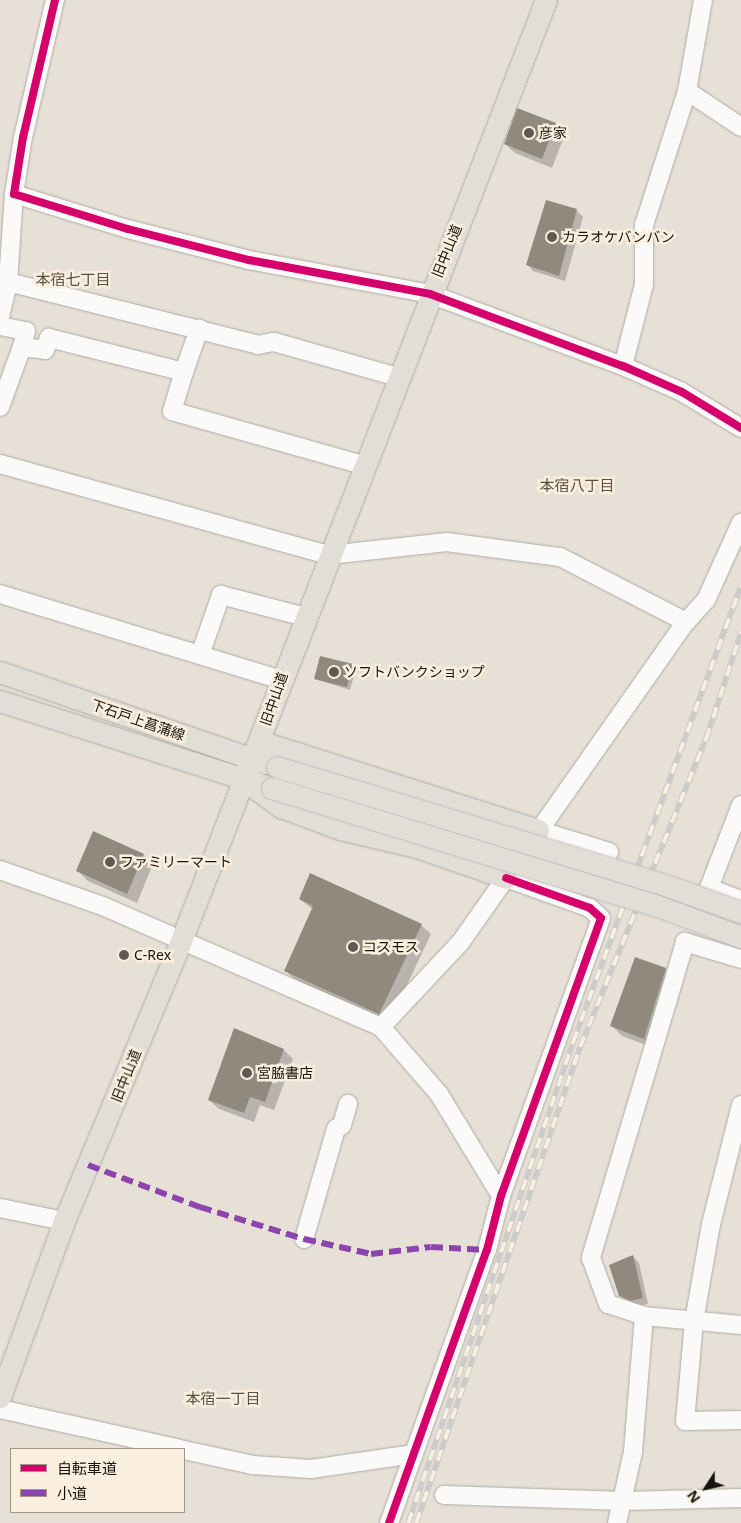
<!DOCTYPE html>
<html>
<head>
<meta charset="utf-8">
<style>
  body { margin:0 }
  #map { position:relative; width:741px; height:1523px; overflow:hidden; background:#e6e0d7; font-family:"Noto Sans","Noto Sans JP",sans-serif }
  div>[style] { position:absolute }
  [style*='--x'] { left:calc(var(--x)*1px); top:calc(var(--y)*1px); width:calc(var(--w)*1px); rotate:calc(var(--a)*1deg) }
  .shadow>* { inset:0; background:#0003 }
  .building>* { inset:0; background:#91897d }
  .roads { filter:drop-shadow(0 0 1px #afaba4) drop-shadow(0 0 1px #afaba4) }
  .minor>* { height:18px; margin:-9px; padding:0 9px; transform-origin:9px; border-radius:9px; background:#fbfaf9 }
  .major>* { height:21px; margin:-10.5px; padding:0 10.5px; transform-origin:10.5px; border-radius:10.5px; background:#e1ded7 }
  .rail>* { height:5.5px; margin-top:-2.75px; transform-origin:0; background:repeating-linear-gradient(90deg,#faefde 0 11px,#cccbc8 0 22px); box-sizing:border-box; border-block:1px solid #cccbc8 }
  .bridges { filter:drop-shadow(0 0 1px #bfbbb7) drop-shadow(0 0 1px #bfbbb7) }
  .major-bridge>* { height:21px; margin:-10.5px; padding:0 10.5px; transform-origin:10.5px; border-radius:10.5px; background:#e1ded7 }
  .quiet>* { height:6px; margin-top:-3px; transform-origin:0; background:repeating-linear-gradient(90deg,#8e44ad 0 12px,transparent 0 18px) }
  .cycleway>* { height:8px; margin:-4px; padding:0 4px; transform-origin:4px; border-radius:4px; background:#d6006c }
  .dots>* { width:14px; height:14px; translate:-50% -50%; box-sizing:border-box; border:2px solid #faefde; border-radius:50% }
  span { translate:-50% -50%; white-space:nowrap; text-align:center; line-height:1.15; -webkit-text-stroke:5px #faefde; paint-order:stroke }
  .poi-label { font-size:14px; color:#16120d }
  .left { translate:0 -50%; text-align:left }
  .street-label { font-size:14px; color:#16120d }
  .neighbourhood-label { font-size:15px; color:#5a5043 }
  .legend { position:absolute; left:10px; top:1448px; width:175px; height:65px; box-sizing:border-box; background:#faefde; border:1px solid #9f978a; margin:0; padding:6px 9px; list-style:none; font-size:15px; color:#16120d }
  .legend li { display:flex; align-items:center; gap:10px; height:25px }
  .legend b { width:25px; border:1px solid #9f978a }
  .north { position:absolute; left:681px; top:1463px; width:50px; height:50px; -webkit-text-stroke:4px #faefde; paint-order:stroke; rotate:235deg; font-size:14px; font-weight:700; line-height:20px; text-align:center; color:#16120d }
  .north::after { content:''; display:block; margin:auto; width:18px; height:22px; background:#16120d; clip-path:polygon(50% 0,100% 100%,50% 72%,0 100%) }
</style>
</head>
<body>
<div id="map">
  <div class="shadow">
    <div style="clip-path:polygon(555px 124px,565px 134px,552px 168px,515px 153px,505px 144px)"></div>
    <div style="clip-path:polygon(576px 210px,583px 217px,565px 281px,533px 271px,527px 264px)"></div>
    <div style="clip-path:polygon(321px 657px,356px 668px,350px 690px,315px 679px)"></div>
    <div style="clip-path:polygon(143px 855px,153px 864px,137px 903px,88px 881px,78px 871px)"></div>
    <div style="clip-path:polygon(300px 899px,421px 925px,431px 934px,389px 1023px,295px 980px,286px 971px,313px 910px)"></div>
    <div style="clip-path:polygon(665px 969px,675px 979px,654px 1048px,622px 1036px,612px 1026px)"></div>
    <div style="clip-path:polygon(284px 1050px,293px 1059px,274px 1110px,260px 1105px,254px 1122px,219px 1109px,209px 1100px)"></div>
    <div style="clip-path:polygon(633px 1256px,639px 1263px,648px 1304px,638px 1306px,620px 1296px)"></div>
  </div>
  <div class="building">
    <div style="clip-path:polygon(517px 108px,556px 123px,542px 159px,504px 144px)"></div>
    <div style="clip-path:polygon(546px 200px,577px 209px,559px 276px,526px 265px)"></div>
    <div style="clip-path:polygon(320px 656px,353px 664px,347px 687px,314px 679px)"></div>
    <div style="clip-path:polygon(93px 831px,144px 854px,127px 894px,76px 871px)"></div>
    <div style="clip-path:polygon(310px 873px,422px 924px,379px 1014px,284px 971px,313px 906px,299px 899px)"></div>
    <div style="clip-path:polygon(635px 957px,666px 968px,644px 1039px,610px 1026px)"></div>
    <div style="clip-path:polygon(234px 1028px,284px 1049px,265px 1102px,250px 1097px,244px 1113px,208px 1100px)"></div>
    <div style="clip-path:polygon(633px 1255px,643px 1298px,631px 1301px,619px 1296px,609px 1265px)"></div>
  </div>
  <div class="roads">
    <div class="minor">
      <div style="--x:55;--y:0;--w:141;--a:103.1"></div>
      <div style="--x:23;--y:137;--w:58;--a:99"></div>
      <div style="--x:14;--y:194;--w:119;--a:17.1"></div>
      <div style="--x:128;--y:229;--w:125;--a:14.4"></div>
      <div style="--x:249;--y:260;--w:184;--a:10.6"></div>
      <div style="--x:430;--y:294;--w:206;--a:20.5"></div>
      <div style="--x:623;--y:366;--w:64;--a:23.8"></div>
      <div style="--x:682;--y:392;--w:69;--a:31.4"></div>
      <div style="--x:687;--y:91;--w:65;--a:33.7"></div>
      <div style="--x:8;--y:282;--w:88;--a:-86.1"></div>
      <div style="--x:0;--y:317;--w:36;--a:-77"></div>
      <div style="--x:8;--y:282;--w:258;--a:14.1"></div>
      <div style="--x:258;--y:345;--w:16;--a:-11"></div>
      <div style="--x:274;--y:342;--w:129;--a:15.8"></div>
      <div style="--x:0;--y:326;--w:26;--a:11"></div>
      <div style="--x:26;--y:331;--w:16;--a:104"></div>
      <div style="--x:22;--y:347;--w:23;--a:7"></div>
      <div style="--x:45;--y:350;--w:13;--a:-72"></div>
      <div style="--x:49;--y:338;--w:139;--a:14.1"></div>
      <div style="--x:184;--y:372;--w:41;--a:107.1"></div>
      <div style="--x:172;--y:411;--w:198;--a:15.8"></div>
      <div style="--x:623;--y:366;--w:85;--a:-75.6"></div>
      <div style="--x:644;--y:284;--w:59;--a:-90"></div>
      <div style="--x:644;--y:225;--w:141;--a:-72.2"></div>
      <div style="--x:687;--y:91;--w:92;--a:-80"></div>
      <div style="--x:184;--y:372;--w:46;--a:-70.8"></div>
      <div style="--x:0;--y:407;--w:64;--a:-69.9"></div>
      <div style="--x:0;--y:464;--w:341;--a:15.5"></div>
      <div style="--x:329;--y:555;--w:119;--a:-6.3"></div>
      <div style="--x:447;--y:542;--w:114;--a:7.6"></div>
      <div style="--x:560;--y:557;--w:142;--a:27.3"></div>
      <div style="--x:0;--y:594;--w:294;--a:17"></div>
      <div style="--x:200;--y:655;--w:64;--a:-70.7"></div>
      <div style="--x:221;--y:595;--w:87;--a:14.7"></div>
      <div style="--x:741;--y:805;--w:89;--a:111.1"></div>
      <div style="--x:709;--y:888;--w:34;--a:21"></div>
      <div style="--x:538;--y:830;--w:74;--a:17.2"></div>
      <div style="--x:609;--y:852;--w:29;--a:110"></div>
      <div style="--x:0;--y:870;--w:111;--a:19.4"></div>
      <div style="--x:105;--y:907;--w:301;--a:23.5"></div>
      <div style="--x:381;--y:1027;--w:89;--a:49.1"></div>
      <div style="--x:439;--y:1094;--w:119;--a:58.7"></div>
      <div style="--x:741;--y:959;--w:59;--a:-163.1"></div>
      <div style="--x:685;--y:942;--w:330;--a:106.6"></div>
      <div style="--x:591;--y:1258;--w:49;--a:69.7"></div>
      <div style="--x:608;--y:1304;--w:38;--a:18"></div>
      <div style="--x:644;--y:1316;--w:97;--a:5.3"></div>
      <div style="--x:381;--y:1027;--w:115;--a:-46.8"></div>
      <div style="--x:460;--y:943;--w:393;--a:-54.9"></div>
      <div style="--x:686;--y:622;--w:30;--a:-48"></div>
      <div style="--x:706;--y:600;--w:85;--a:-65.6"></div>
      <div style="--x:741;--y:1105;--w:123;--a:104.1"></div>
      <div style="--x:711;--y:1224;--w:98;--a:99.9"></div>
      <div style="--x:694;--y:1321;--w:100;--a:95.1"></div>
      <div style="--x:685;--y:1421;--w:56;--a:-1"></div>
      <div style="--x:0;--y:1208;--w:65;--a:11.5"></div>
      <div style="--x:304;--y:1239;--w:115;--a:-73.8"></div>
      <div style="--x:336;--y:1129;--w:7;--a:-34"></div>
      <div style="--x:342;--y:1125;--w:22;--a:-74"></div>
      <div style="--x:0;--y:1409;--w:185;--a:12.5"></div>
      <div style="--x:184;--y:1450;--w:71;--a:12.3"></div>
      <div style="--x:253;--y:1465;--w:58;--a:3.9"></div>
      <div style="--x:311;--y:1469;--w:104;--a:-8.3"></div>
      <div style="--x:444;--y:1495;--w:180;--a:1.9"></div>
      <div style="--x:624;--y:1501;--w:117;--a:-1.5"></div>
      <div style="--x:389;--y:1523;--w:290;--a:-70.3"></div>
      <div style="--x:487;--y:1250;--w:56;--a:-75.5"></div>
      <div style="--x:501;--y:1196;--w:295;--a:-70.2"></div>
      <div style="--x:601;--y:918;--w:15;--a:-138"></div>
      <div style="--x:590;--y:908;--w:89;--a:-160.3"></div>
      <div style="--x:617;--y:1523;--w:73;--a:-77.3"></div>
      <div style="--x:633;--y:1452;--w:136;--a:-85.4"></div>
    </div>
    <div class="major">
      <div style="--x:0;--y:672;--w:280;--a:19"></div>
      <div style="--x:0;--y:701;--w:286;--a:17.7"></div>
      <div style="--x:259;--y:741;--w:293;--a:17.7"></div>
      <div style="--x:252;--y:786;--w:36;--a:36"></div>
      <div style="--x:281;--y:807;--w:63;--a:20.4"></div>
      <div style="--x:340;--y:829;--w:79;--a:13.2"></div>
      <div style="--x:417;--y:847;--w:94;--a:19.2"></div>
      <div style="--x:0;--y:1397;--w:187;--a:-70"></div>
      <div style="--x:64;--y:1221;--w:303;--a:-67.3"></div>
      <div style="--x:181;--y:941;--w:1009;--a:-68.8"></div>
    </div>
  </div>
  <div class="rail">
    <div style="--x:408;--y:1523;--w:509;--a:-71.07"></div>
    <div style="--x:573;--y:1042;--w:486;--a:-69.8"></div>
    <div style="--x:416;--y:1523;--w:503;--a:-70.99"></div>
    <div style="--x:580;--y:1047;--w:333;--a:-67.8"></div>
    <div style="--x:706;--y:739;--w:113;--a:-71.9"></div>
  </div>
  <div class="bridges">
    <div class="major-bridge">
      <div style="--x:277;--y:767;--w:409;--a:16.9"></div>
      <div style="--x:668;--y:886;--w:77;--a:19.6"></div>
      <div style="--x:272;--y:788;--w:404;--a:17"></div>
      <div style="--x:658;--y:906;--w:89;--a:20.5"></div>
    </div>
  </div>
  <div class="quiet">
    <div style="--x:88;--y:1165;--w:120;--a:20.6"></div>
    <div style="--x:200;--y:1207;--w:109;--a:17.1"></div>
    <div style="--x:304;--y:1239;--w:69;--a:12.6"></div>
    <div style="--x:371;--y:1254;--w:60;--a:-6.7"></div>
    <div style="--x:431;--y:1247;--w:56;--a:3.1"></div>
  </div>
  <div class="cycleway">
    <div style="--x:55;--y:0;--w:141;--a:103.1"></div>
    <div style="--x:23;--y:137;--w:58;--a:99"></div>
    <div style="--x:14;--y:194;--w:119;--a:17.1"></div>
    <div style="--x:128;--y:229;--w:125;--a:14.4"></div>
    <div style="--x:249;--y:260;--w:184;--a:10.6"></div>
    <div style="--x:430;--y:294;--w:206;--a:20.5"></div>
    <div style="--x:623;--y:366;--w:64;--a:23.8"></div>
    <div style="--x:682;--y:392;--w:69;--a:31.4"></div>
    <div style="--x:389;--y:1523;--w:290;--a:-70.3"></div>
    <div style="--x:487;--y:1250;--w:56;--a:-75.5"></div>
    <div style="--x:501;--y:1196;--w:295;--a:-70.2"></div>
    <div style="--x:601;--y:918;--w:15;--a:-138"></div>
    <div style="--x:590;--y:908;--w:89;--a:-160.3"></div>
  </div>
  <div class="dots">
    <div style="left:529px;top:133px;background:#5f5a54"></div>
    <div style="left:552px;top:237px;background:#5f5a54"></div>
    <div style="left:334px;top:672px;background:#5f5a54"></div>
    <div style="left:110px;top:862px;background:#5f5a54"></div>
    <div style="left:353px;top:947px;background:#5f5a54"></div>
    <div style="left:124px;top:955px;background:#5f5a54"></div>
    <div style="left:247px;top:1073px;background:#5f5a54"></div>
  </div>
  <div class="poi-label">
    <span class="left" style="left:539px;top:133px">彦家</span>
    <span class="left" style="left:562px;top:237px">カラオケバンバン</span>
    <span class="left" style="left:344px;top:672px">ソフトバンクショップ</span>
    <span class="left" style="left:120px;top:862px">ファミリーマート</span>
    <span class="left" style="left:363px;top:947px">コスモス</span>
    <span class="left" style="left:134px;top:955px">C-Rex</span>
    <span class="left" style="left:257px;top:1073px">宮脇書店</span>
  </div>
  <div class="street-label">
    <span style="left:447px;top:251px;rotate:-68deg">旧中山道</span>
    <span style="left:274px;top:699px;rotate:-71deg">旧中山道</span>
    <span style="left:138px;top:720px;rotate:19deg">下石戸上菖蒲線</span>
    <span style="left:126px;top:1076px;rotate:-68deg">旧中山道</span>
  </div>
  <div class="neighbourhood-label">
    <span style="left:73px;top:280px">本宿七丁目</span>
    <span style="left:577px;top:486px">本宿八丁目</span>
    <span style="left:223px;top:1399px">本宿一丁目</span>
  </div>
  <ul class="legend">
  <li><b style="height:6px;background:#d6006c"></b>自転車道</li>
  <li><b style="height:6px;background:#8e44ad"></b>小道</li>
  </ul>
  <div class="north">N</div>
</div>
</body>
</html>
